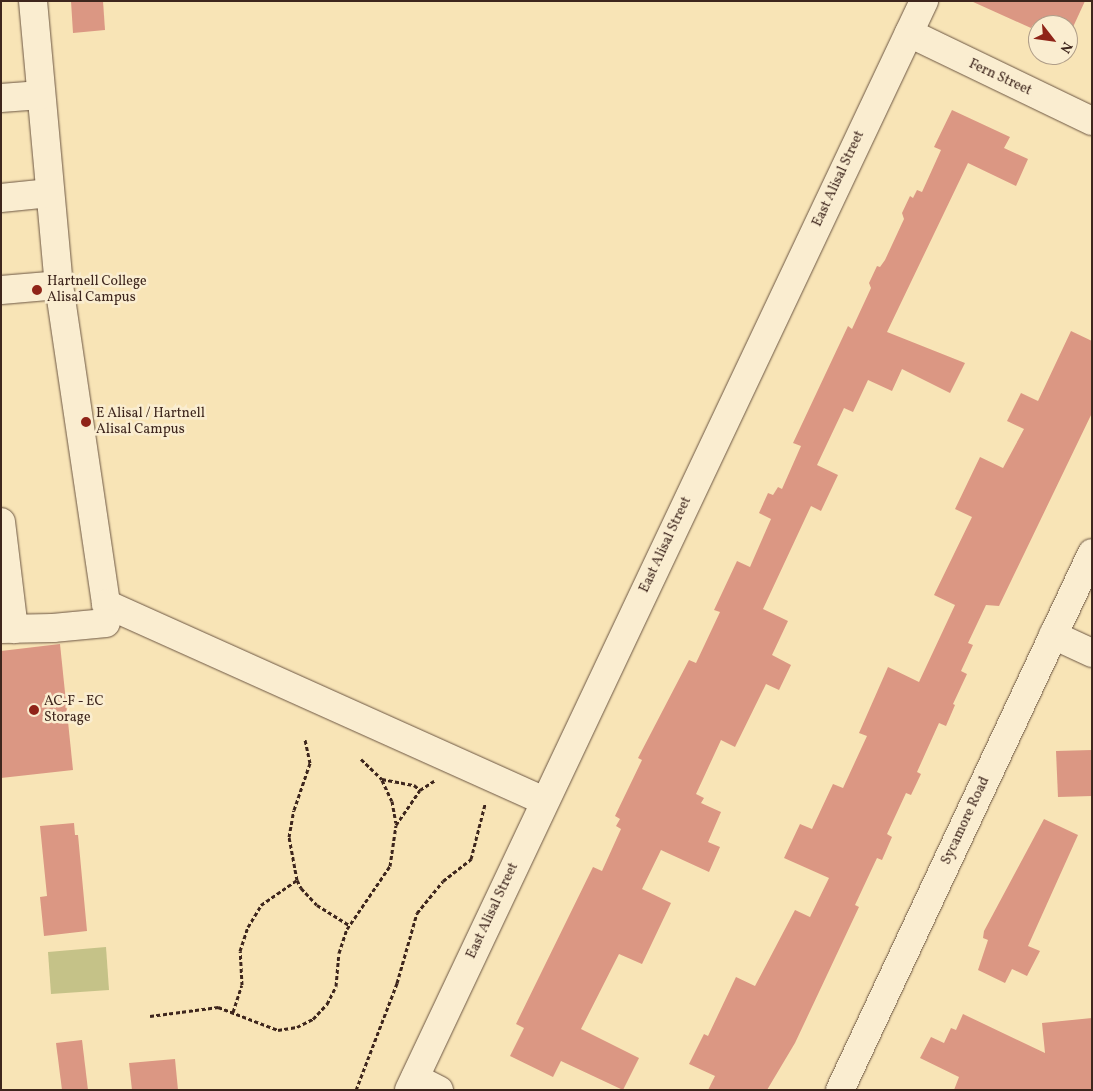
<!DOCTYPE html>
<html>
<head>
<meta charset="utf-8">
<style>
  body { margin:0 }
  #map { position:relative; width:1093px; height:1091px; overflow:hidden; background:#f8e4b6; font-family:Vollkorn,serif }
  div>[style] { position:absolute }
  [style*='--x'] { left:calc(var(--x)*1px); top:calc(var(--y)*1px); width:calc(var(--w)*1px); rotate:calc(var(--a)*1deg) }
  .green>* { inset:0; background:#c5c288 }
  .building>* { inset:0; background:#db9783 }
  .path>* { height:3px; margin-top:-1.5px; transform-origin:0; background:repeating-linear-gradient(90deg,#3e261d 0 4px,transparent 0 6.5px) }
  .roads { filter:drop-shadow(0 0 1px #6c5643) drop-shadow(0 0 1px #6c5643) }
  .minor>* { height:28px; margin:-14px; padding:0 14px; transform-origin:14px; border-radius:14px; background:#faedd0 }
  .dots>* { width:14px; height:14px; translate:-50% -50%; box-sizing:border-box; border:2px solid #faedd0; border-radius:50% }
  span { translate:-50% -50%; white-space:nowrap; text-align:center; line-height:1.15; -webkit-text-stroke:5px #faedd0; paint-order:stroke }
  .street-label { font-size:14px; color:#3e261d }
  .poi-label { font-size:14px; color:#3e261d }
  .left { translate:0 -50%; text-align:left }
  .frame { position:absolute; inset:0; border:2px solid #3e261d; pointer-events:none }
  .north { position:absolute; left:1028px; top:15px; width:50px; height:50px; box-sizing:border-box; background:#faedd0; border:1px solid #af9d88; border-radius:50%; rotate:120deg; font-size:14px; font-weight:700; line-height:20px; text-align:center; color:#3e261d }
  .north::after { content:''; display:block; margin:auto; width:18px; height:22px; background:#8f2418; clip-path:polygon(50% 0,100% 100%,50% 72%,0 100%) }
</style>
</head>
<body>
<div id="map">
  <div class="green">
    <div style="clip-path:polygon(106px 947px,109px 990px,51px 994px,48px 952px)"></div>
  </div>
  <div class="building">
    <div style="clip-path:polygon(71px 1px,103px 1px,105px 30px,73px 33px)"></div>
    <div style="clip-path:polygon(971px 1px,1085px 1px,1068px 38px,1068px 25px,1033px 25px,1031px 28px)"></div>
    <div style="clip-path:polygon(952px 110px,1010px 137px,1004px 148px,1028px 159px,1016px 186px,968px 163px,887px 332px,965px 363px,950px 393px,902px 369px,892px 391px,868px 380px,853px 412px,844px 408px,817px 465px,838px 475px,821px 511px,811px 506px,763px 609px,788px 621px,772px 655px,791px 665px,779px 690px,766px 684px,735px 747px,721px 740px,696px 794px,704px 798px,701px 803px,721px 812px,708px 842px,720px 847px,709px 872px,661px 850px,642px 889px,671px 903px,642px 964px,619px 954px,581px 1029px,639px 1058px,623px 1090px,561px 1061px,553px 1077px,510px 1056px,524px 1028px,516px 1024px,593px 867px,602px 871px,621px 829px,616px 826px,620px 819px,615px 816px,642px 760px,638px 758px,689px 660px,696px 663px,720px 612px,714px 610px,737px 561px,750px 567px,771px 519px,759px 513px,768px 493px,773px 495px,778px 487px,782px 489px,801px 446px,793px 443px,848px 326px,852px 329px,871px 288px,869px 283px,877px 266px,880px 267px,885px 260px,904px 219px,902px 213px,910px 196px,913px 198px,917px 190px,922px 192px,941px 150px,934px 147px)"></div>
    <div style="clip-path:polygon(1071px 331px,1092px 341px,1092px 413px,999px 606px,986px 605px,968px 643px,973px 645px,961px 671px,967px 674px,953px 704px,955px 705px,946px 726px,939px 723px,917px 772px,921px 774px,911px 795px,906px 793px,887px 834px,892px 837px,882px 860px,877px 858px,855px 905px,859px 907px,795px 1043px,767px 1090px,708px 1090px,715px 1076px,689px 1064px,704px 1034px,708px 1036px,736px 977px,755px 986px,795px 910px,810px 917px,829px 878px,784px 858px,800px 824px,812px 829px,833px 784px,843px 788px,867px 736px,859px 733px,888px 667px,919px 682px,955px 605px,934px 595px,972px 517px,955px 509px,980px 457px,1003px 468px,1024px 429px,1007px 421px,1021px 393px,1038px 401px)"></div>
    <div style="clip-path:polygon(60px 644px,73px 770px,1px 778px,1px 651px)"></div>
    <div style="clip-path:polygon(1092px 750px,1092px 796px,1058px 797px,1056px 751px)"></div>
    <div style="clip-path:polygon(1044px 819px,1078px 835px,1028px 946px,1040px 951px,1027px 976px,1012px 969px,1005px 983px,978px 970px,988px 940px,983px 938px,984px 931px)"></div>
    <div style="clip-path:polygon(74px 823px,75px 835px,78px 835px,87px 931px,44px 936px,40px 897px,47px 896px,40px 826px)"></div>
    <div style="clip-path:polygon(963px 1014px,1045px 1053px,1042px 1023px,1092px 1018px,1092px 1090px,954px 1090px,959px 1077px,920px 1058px,931px 1037px,944px 1043px,951px 1028px,956px 1030px)"></div>
    <div style="clip-path:polygon(82px 1040px,88px 1090px,62px 1090px,56px 1043px)"></div>
    <div style="clip-path:polygon(175px 1059px,178px 1090px,132px 1090px,129px 1063px)"></div>
  </div>
  <div class="path">
    <div style="--x:361;--y:759;--w:29;--a:44"></div>
    <div style="--x:382;--y:779;--w:33;--a:11"></div>
    <div style="--x:414;--y:785;--w:8;--a:40"></div>
    <div style="--x:420;--y:790;--w:17;--a:-33"></div>
    <div style="--x:382;--y:780;--w:23;--a:65"></div>
    <div style="--x:392;--y:801;--w:22;--a:80"></div>
    <div style="--x:297;--y:880;--w:9;--a:63"></div>
    <div style="--x:301;--y:888;--w:23;--a:47"></div>
    <div style="--x:317;--y:905;--w:38;--a:32"></div>
    <div style="--x:233;--y:1012;--w:28;--a:-72"></div>
    <div style="--x:242;--y:985;--w:34;--a:-93"></div>
    <div style="--x:240;--y:951;--w:25;--a:-72"></div>
    <div style="--x:248;--y:927;--w:26;--a:-59"></div>
    <div style="--x:261;--y:905;--w:44;--a:-34.8"></div>
    <div style="--x:297;--y:880;--w:44;--a:-100.5"></div>
    <div style="--x:289;--y:837;--w:27;--a:-80"></div>
    <div style="--x:294;--y:810;--w:50;--a:-71.2"></div>
    <div style="--x:310;--y:763;--w:24;--a:-102"></div>
    <div style="--x:150;--y:1016;--w:69;--a:-7.5"></div>
    <div style="--x:218;--y:1007;--w:64;--a:21"></div>
    <div style="--x:278;--y:1030;--w:19;--a:-9"></div>
    <div style="--x:297;--y:1027;--w:18;--a:-27"></div>
    <div style="--x:313;--y:1019;--w:21;--a:-47"></div>
    <div style="--x:327;--y:1004;--w:20;--a:-63"></div>
    <div style="--x:336;--y:986;--w:33;--a:-85"></div>
    <div style="--x:339;--y:953;--w:25;--a:-72"></div>
    <div style="--x:347;--y:929;--w:76;--a:-55.7"></div>
    <div style="--x:390;--y:866;--w:41;--a:-81.7"></div>
    <div style="--x:396;--y:825;--w:42;--a:-55.6"></div>
    <div style="--x:356;--y:1090;--w:115;--a:-69"></div>
    <div style="--x:397;--y:983;--w:73;--a:-74.1"></div>
    <div style="--x:417;--y:913;--w:41;--a:-50.9"></div>
    <div style="--x:443;--y:881;--w:36;--a:-38"></div>
    <div style="--x:471;--y:859;--w:57;--a:-75.7"></div>
  </div>
  <div class="roads">
    <div class="minor">
      <div style="--x:33;--y:1;--w:285;--a:84.8"></div>
      <div style="--x:59;--y:285;--w:322;--a:81.6"></div>
      <div style="--x:106;--y:604;--w:480;--a:24.2"></div>
      <div style="--x:909;--y:33;--w:203;--a:25.7"></div>
      <div style="--x:1;--y:98;--w:40;--a:-4.3"></div>
      <div style="--x:1;--y:198;--w:49;--a:-5.8"></div>
      <div style="--x:1;--y:290;--w:58;--a:-4.9"></div>
      <div style="--x:1;--y:522;--w:108;--a:83.1"></div>
      <div style="--x:1;--y:629;--w:52;--a:-1.1"></div>
      <div style="--x:53;--y:628;--w:53;--a:-5.4"></div>
      <div style="--x:1053;--y:635;--w:43;--a:24.8"></div>
      <div style="--x:415;--y:1078;--w:27;--a:27"></div>
      <div style="--x:409;--y:1090;--w:1205;--a:-64.69"></div>
      <div style="--x:840;--y:1090;--w:593;--a:-64.86"></div>
    </div>
  </div>
  <div class="dots">
    <div style="left:37px;top:290px;background:#8f2418"></div>
    <div style="left:86px;top:422px;background:#8f2418"></div>
    <div style="left:34px;top:710px;background:#8f2418"></div>
  </div>
  <div class="street-label">
    <span style="left:1000px;top:78px;rotate:25deg">Fern Street</span>
    <span style="left:839px;top:179px;rotate:-65deg">East Alisal Street</span>
    <span style="left:666px;top:545px;rotate:-65deg">East Alisal Street</span>
    <span style="left:966px;top:821px;rotate:-65deg">Sycamore Road</span>
    <span style="left:493px;top:911px;rotate:-65deg">East Alisal Street</span>
  </div>
  <div class="poi-label">
    <span class="left" style="left:47px;top:290px">Hartnell College<br>Alisal Campus</span>
    <span class="left" style="left:96px;top:422px">E Alisal / Hartnell<br>Alisal Campus</span>
    <span class="left" style="left:44px;top:710px">AC-F - EC<br>Storage</span>
  </div>
  <div class="frame"></div>
  <div class="north">N</div>
</div>
</body>
</html>
